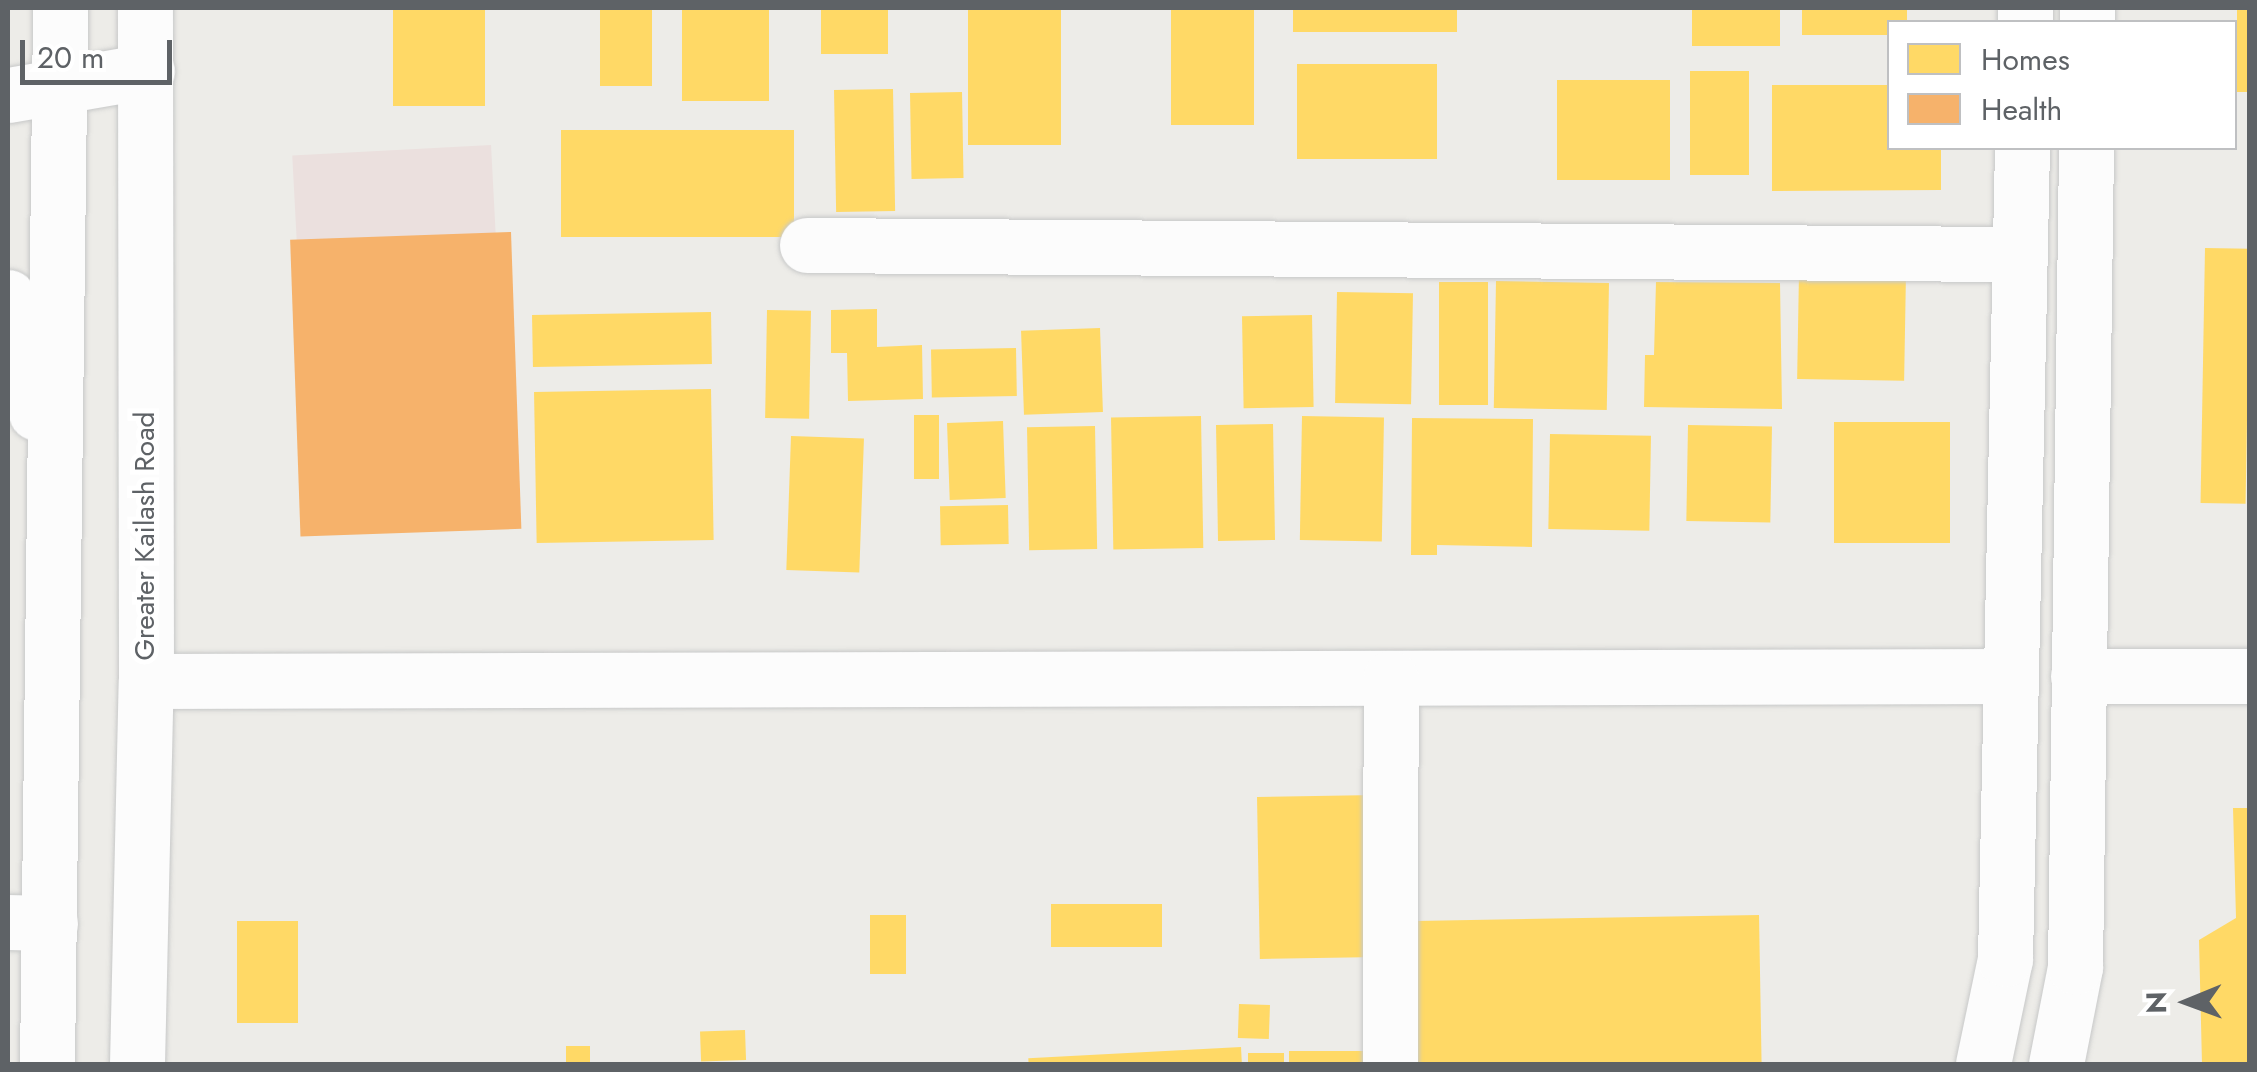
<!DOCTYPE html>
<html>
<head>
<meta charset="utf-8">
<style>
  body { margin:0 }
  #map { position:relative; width:2257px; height:1072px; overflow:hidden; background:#edece8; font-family:Jost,sans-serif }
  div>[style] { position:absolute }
  .medical>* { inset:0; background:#ebe0de; transform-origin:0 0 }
  .homes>* { inset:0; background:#ffd966; transform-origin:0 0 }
  .health>* { inset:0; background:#f6b26b; transform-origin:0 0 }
  .roads { filter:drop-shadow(0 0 2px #c7c8c8) drop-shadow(0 0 2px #c7c8c8) }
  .street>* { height:55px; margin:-27.5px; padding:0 27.5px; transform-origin:27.5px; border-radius:27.5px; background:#fcfcfc }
  .secondary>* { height:55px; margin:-27.5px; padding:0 27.5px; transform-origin:27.5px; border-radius:27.5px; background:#fcfcfc }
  span { translate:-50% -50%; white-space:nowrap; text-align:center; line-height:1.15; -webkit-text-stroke:10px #fff; paint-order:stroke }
  .street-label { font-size:28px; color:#5e6266 }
  .frame { position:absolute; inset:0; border:10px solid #5e6266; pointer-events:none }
  .legend { position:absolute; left:1887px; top:20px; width:350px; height:130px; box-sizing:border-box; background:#fff; border:2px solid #bfc0c2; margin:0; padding:12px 18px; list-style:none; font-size:30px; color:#5e6266 }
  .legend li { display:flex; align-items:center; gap:20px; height:50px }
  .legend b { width:50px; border:2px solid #bfc0c2 }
  .north { position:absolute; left:2137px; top:952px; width:100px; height:100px; -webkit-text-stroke:8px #fff; paint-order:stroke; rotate:269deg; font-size:28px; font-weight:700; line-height:40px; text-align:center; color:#5e6266 }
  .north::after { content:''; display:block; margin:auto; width:35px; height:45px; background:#5e6266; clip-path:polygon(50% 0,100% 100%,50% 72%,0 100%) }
  .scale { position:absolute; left:20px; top:40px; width:152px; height:45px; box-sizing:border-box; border:5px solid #5e6266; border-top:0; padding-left:12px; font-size:30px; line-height:35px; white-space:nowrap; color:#5e6266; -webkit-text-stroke:8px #fff; paint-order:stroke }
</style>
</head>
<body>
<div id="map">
  <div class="medical">
    <i style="left:491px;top:145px;width:88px;height:199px;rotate:87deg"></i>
  </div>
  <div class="homes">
    <i style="left:393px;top:8px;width:92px;height:98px"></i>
    <i style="left:600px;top:8px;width:52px;height:78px"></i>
    <i style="left:682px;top:8px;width:87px;height:93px"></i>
    <i style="left:821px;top:8px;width:67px;height:46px"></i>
    <i style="left:968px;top:8px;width:93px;height:137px"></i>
    <i style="left:1171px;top:8px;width:83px;height:117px"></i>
    <i style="left:1293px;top:8px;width:164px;height:24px"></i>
    <i style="left:1692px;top:8px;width:88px;height:38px"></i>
    <i style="clip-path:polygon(1802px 8px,1907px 8px,1907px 22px,1890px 22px,1890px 35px,1802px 35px)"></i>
    <i style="left:2237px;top:8px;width:13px;height:84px"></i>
    <i style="left:1297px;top:64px;width:140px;height:95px"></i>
    <i style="left:1690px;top:71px;width:59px;height:104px"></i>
    <i style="left:1557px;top:80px;width:113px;height:100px"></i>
    <i style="clip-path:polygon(1772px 85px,1890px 85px,1890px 148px,1941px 148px,1941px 190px,1772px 191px)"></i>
    <i style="left:893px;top:89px;width:122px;height:59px;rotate:89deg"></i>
    <i style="left:962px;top:92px;width:86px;height:52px;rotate:89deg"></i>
    <i style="left:794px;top:130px;width:107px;height:233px;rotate:90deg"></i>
    <i style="left:2205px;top:248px;width:45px;height:255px;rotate:1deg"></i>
    <i style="left:1799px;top:272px;width:107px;height:107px;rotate:1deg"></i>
    <i style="left:1496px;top:281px;width:113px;height:127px;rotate:1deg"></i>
    <i style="left:1439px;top:282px;width:49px;height:123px"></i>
    <i style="clip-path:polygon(1656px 282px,1780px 283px,1782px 409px,1644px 407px,1645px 355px,1654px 355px)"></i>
    <i style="left:1337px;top:292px;width:76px;height:111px;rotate:1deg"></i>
    <i style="clip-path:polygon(877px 309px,877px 347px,922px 345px,923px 399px,848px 401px,847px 353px,831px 353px,831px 310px)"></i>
    <i style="left:767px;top:310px;width:44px;height:108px;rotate:1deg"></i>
    <i style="left:711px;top:312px;width:52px;height:179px;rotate:89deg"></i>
    <i style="left:1312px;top:315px;width:92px;height:70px;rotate:89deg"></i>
    <i style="left:1100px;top:328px;width:84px;height:79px;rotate:88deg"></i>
    <i style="left:1016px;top:348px;width:48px;height:85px;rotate:89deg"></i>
    <i style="left:711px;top:389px;width:151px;height:177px;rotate:89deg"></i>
    <i style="left:914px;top:415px;width:25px;height:64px"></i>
    <i style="left:1201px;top:416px;width:132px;height:90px;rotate:89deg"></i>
    <i style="left:1302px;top:416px;width:82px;height:124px;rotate:1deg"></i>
    <i style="clip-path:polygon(1412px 418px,1533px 419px,1532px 547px,1437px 545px,1437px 555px,1411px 555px)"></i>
    <i style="left:1003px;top:421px;width:77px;height:56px;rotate:88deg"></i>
    <i style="left:1834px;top:422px;width:116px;height:121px"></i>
    <i style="left:1273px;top:424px;width:116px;height:57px;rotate:89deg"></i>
    <i style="left:1688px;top:425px;width:84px;height:96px;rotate:1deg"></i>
    <i style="left:1095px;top:426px;width:123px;height:68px;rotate:89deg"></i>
    <i style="left:1550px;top:434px;width:101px;height:95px;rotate:1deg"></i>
    <i style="left:791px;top:436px;width:73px;height:134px;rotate:2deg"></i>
    <i style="left:1008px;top:505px;width:39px;height:68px;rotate:89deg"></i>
    <i style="left:1376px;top:795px;width:162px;height:119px;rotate:89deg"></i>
    <i style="clip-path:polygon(2233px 808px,2250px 808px,2250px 1064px,2202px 1064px,2199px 940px,2236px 918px)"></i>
    <i style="left:1162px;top:904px;width:43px;height:111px;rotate:90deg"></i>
    <i style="left:870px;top:915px;width:36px;height:59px"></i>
    <i style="left:1759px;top:915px;width:149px;height:357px;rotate:89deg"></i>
    <i style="left:237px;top:921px;width:61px;height:102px"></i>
    <i style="left:1239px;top:1004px;width:31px;height:34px;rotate:2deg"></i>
    <i style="left:745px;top:1030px;width:30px;height:45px;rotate:88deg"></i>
    <i style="left:566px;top:1046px;width:24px;height:18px"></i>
    <i style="left:1241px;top:1047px;width:17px;height:213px;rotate:87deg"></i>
    <i style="left:1379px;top:1051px;width:13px;height:90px;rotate:90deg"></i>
    <i style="left:1284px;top:1053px;width:11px;height:36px;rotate:90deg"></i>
  </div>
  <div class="health">
    <i style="left:511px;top:232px;width:297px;height:221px;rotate:88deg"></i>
  </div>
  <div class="roads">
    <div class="street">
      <i style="left:807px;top:245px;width:1213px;rotate:0.43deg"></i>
      <i style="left:2078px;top:676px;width:172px"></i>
      <i style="left:146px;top:681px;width:1865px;rotate:-0.15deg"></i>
      <i style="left:8px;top:922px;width:42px;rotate:1.4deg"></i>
      <i style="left:1390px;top:1064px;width:386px;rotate:-89.9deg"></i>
    </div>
    <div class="secondary">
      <i style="left:2025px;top:22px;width:14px;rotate:-90deg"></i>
      <i style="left:2087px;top:22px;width:14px;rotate:-90deg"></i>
      <i style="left:8px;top:95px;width:141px;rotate:-9.8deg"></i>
      <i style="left:8px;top:297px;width:119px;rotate:76.4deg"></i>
      <i style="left:47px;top:1064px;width:1056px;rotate:-89.29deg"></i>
      <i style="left:137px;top:1064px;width:383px;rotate:-88.7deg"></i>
      <i style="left:146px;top:681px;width:673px;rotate:-90.09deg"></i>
      <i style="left:1983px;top:1064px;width:107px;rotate:-78.2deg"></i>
      <i style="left:2005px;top:959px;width:811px;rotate:-88.8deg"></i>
      <i style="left:2056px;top:1064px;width:99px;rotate:-78.9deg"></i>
      <i style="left:2075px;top:967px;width:819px;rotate:-89.23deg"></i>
    </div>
  </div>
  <div class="street-label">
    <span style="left:145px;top:536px;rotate:-90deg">Greater Kailash Road</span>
  </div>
  <div class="frame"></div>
  <ul class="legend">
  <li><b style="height:28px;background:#ffd966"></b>Homes</li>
  <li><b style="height:28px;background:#f6b26b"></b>Health</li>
  </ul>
  <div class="north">N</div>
  <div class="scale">20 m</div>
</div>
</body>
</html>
